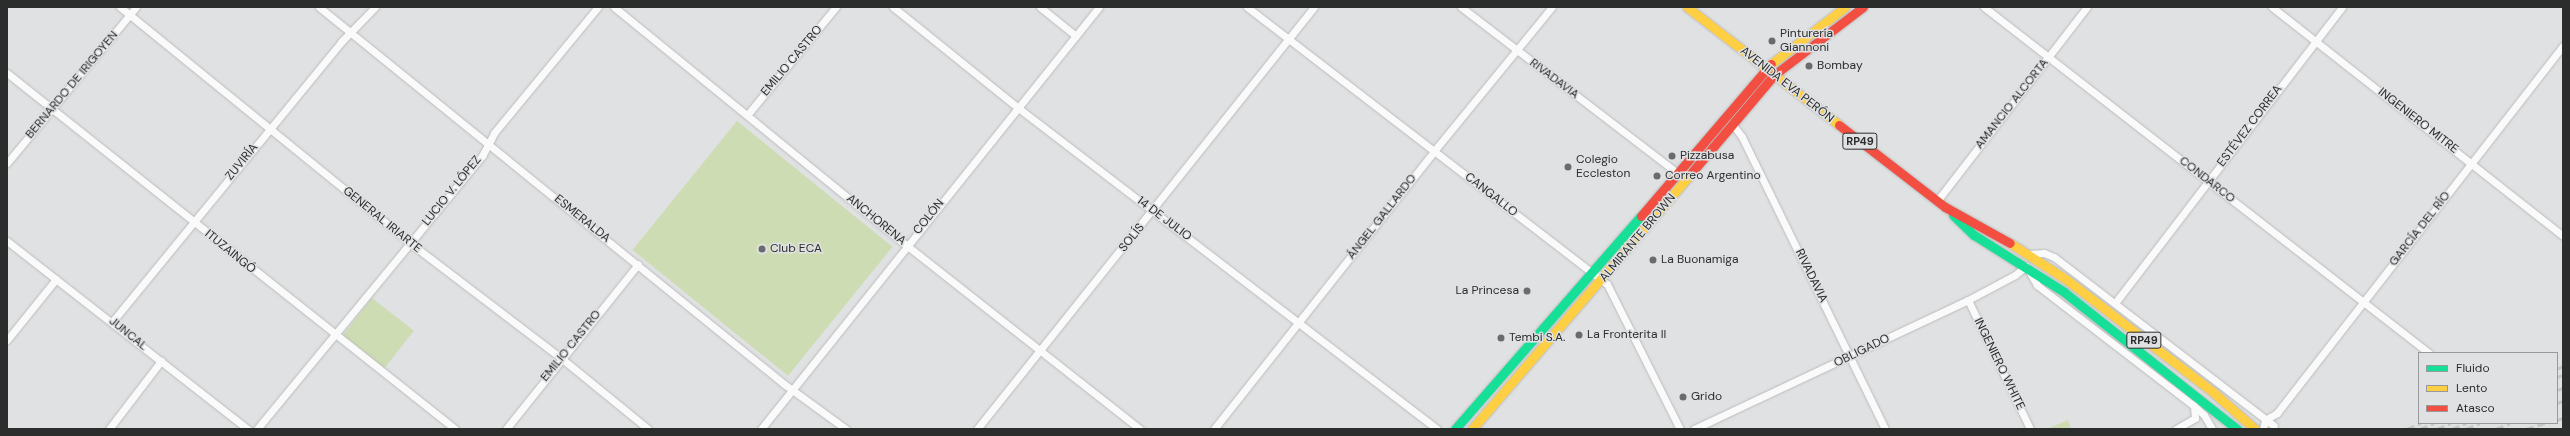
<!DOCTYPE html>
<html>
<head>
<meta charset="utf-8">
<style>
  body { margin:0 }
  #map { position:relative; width:2570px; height:436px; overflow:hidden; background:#e0e1e2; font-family:"DM Sans",sans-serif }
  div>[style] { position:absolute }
  .green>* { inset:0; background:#cddcb2; transform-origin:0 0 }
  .roads { filter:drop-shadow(0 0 1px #bbbcbd) drop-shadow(0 0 1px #bbbcbd) }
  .street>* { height:7px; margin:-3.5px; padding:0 3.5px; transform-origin:3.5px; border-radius:3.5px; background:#fafafb }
  .fast>* { height:9px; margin:-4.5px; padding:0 4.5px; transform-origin:4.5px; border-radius:4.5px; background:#16e098 }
  .slow>* { height:9px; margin:-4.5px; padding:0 4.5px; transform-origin:4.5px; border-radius:4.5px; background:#ffcf43 }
  .jam>* { height:9px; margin:-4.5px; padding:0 4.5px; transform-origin:4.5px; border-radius:4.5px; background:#f24e42 }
  .rail>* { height:3px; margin-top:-1.5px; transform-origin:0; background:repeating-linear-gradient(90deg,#c6c6c7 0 8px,transparent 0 12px) }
  .dots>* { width:11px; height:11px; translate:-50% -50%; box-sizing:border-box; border:2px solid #dfe1e3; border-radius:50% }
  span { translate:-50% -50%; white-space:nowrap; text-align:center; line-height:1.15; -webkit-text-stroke:3px #dfe1e3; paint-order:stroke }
  .shield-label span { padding:1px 3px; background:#dfe1e3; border:1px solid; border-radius:3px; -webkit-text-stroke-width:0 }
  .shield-label { font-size:11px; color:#2b2c2c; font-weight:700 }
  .poi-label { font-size:12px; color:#2b2c2c }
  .left { translate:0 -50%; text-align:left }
  .right { translate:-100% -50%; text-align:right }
  .street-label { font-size:12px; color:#2b2c2c }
  .frame { position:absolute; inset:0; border:8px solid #2b2c2c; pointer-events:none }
  .legend { position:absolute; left:2418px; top:352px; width:140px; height:72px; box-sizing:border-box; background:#dfe1e3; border:1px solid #97999a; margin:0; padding:5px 7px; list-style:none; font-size:12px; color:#2b2c2c }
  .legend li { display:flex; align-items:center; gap:8px; height:20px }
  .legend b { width:20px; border:1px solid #97999a }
</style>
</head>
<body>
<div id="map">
  <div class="green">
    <i style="left:737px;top:121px;width:200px;height:166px;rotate:39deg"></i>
    <i style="left:372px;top:298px;width:53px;height:48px;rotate:38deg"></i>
    <i style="clip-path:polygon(2068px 420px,2071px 429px,2047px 429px)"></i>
  </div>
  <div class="roads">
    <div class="street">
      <i style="left:120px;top:7px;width:374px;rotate:39.1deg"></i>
      <i style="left:410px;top:243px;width:190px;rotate:37.3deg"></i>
      <i style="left:561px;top:358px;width:112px;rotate:39.2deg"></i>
      <i style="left:319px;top:7px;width:599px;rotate:39.03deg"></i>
      <i style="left:784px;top:384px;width:77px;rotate:36deg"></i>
      <i style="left:614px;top:7px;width:377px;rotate:39.2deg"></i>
      <i style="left:906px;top:245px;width:298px;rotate:38.2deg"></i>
      <i style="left:893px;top:7px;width:159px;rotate:38.9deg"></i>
      <i style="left:1017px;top:107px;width:529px;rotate:37.48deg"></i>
      <i style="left:1040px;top:7px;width:46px;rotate:38.9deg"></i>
      <i style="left:1247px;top:7px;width:454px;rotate:37.6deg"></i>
      <i style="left:1607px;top:284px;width:162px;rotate:63.3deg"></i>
      <i style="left:1461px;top:7px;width:276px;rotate:37.5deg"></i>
      <i style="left:1984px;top:7px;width:564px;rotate:37.87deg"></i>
      <i style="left:2272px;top:7px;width:370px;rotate:38.2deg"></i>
      <i style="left:7px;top:73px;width:572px;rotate:38.47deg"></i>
      <i style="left:748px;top:114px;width:139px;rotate:-50.6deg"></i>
      <i style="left:1733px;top:125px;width:15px;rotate:53deg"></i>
      <i style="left:1742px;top:137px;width:325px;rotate:63.9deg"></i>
      <i style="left:7px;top:163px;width:202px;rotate:-50.4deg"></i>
      <i style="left:1937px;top:201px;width:245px;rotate:-52.3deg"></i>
      <i style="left:7px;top:241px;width:306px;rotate:38deg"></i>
      <i style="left:2031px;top:254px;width:13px;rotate:-4deg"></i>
      <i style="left:2044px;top:253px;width:11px;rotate:22deg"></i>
      <i style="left:2054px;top:257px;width:277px;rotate:37.5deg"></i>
      <i style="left:1968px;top:300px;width:143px;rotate:64.3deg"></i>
      <i style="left:2115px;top:303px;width:373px;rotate:-52.5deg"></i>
      <i style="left:112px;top:322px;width:362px;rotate:-50.7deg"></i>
      <i style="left:341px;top:42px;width:49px;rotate:-45.8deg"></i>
      <i style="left:7px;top:340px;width:78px;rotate:-51.2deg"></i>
      <i style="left:109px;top:429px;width:86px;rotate:-52.6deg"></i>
      <i style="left:257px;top:429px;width:354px;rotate:-50.5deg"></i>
      <i style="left:482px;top:156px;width:26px;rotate:-62deg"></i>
      <i style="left:494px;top:133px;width:163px;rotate:-50.5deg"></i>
      <i style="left:506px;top:429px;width:211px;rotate:-51.3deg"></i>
      <i style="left:761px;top:429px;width:541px;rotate:-51.31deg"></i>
      <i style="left:977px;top:429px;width:540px;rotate:-51.39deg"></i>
      <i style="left:1214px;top:429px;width:355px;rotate:-51.6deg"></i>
      <i style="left:1434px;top:151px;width:186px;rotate:-50.7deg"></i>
      <i style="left:1694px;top:429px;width:303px;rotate:-25.2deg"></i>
      <i style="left:1968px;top:300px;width:53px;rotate:-28deg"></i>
      <i style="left:2015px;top:275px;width:14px;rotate:-39deg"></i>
      <i style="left:2026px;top:266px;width:22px;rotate:60deg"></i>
      <i style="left:2037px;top:285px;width:197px;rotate:37.6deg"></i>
      <i style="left:2193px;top:405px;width:15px;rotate:42deg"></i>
      <i style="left:2204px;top:415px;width:16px;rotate:60deg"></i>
      <i style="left:2176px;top:429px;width:22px;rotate:-30deg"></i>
      <i style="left:2195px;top:418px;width:11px;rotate:-95deg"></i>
      <i style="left:2263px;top:429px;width:9px;rotate:-77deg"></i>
      <i style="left:2265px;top:420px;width:14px;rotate:-30deg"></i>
      <i style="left:2277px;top:413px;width:465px;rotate:-52.1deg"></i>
    </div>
    <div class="fast">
      <i style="left:1953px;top:215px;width:29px;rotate:44deg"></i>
      <i style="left:1974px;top:235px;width:107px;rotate:32.3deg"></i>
      <i style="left:2064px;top:292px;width:221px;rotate:38.4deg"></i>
      <i style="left:1455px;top:429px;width:283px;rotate:-48.9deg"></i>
    </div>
    <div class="slow">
      <i style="left:1687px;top:7px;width:192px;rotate:37.8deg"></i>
      <i style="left:1771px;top:64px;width:93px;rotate:-37.6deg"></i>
      <i style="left:2010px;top:243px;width:68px;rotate:33deg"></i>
      <i style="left:2067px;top:280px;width:185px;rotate:37.5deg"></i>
      <i style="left:2214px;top:393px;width:55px;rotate:41.3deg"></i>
      <i style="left:1472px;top:429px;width:338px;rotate:-49.4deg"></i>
    </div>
    <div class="jam">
      <i style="left:1839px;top:125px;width:134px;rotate:37.7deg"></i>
      <i style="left:1945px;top:207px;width:74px;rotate:29deg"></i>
      <i style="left:1692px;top:172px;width:127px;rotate:-49.8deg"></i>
      <i style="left:1774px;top:75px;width:112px;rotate:-37.4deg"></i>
      <i style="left:1641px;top:216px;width:200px;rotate:-49.5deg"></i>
    </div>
  </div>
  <div class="rail">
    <i style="left:2557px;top:369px;width:7px;rotate:-27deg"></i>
    <i style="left:2557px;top:377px;width:6px;rotate:-18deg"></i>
    <i style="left:2557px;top:390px;width:6px;rotate:-18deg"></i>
    <i style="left:2557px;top:403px;width:6px;rotate:-18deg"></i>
    <i style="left:2557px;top:420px;width:6px;rotate:-18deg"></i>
    <i style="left:2407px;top:429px;width:15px;rotate:-23deg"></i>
    <i style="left:2420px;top:429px;width:15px;rotate:-23deg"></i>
    <i style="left:2437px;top:429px;width:15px;rotate:-23deg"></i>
    <i style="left:2452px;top:429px;width:15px;rotate:-23deg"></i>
    <i style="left:2466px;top:429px;width:15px;rotate:-23deg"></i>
    <i style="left:2496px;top:429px;width:15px;rotate:-23deg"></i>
    <i style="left:2526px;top:429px;width:21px;rotate:-17deg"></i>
  </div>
  <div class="dots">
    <i style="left:1772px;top:41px;background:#6a6b6c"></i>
    <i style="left:1809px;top:66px;background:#6a6b6c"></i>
    <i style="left:1672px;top:156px;background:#6a6b6c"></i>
    <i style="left:1568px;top:167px;background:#6a6b6c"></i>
    <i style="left:1657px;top:176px;background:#6a6b6c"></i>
    <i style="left:762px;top:249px;background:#6a6b6c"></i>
    <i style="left:1653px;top:260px;background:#6a6b6c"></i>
    <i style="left:1527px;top:291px;background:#6a6b6c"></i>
    <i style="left:1579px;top:335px;background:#6a6b6c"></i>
    <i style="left:1501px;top:338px;background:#6a6b6c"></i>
    <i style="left:1683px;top:397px;background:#6a6b6c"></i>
  </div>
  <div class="shield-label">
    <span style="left:1860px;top:141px">RP49</span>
    <span style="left:2144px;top:340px">RP49</span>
  </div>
  <div class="poi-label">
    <span class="left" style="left:1780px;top:41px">Pinturería<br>Giannoni</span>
    <span class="left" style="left:1817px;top:66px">Bombay</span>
    <span class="left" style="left:1680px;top:156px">Pizzabusa</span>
    <span class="left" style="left:1576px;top:167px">Colegio<br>Eccleston</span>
    <span class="left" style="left:1665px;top:176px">Correo Argentino</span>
    <span class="left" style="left:770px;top:249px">Club ECA</span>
    <span class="left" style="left:1661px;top:260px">La Buonamiga</span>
    <span class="right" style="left:1519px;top:291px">La Princesa</span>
    <span class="left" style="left:1587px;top:335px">La Fronterita II</span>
    <span class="left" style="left:1509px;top:338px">Tembi S.A.</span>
    <span class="left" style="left:1691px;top:397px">Grido</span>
  </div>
  <div class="street-label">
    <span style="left:792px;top:61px;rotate:-50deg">EMILIO CASTRO</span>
    <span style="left:1554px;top:79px;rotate:37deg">RIVADAVIA</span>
    <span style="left:72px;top:85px;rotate:-50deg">BERNARDO DE IRIGOYEN</span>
    <span style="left:1787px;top:85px;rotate:38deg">AVENIDA EVA PERÓN</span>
    <span style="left:2012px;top:104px;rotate:-52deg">AMANCIO ALCORTA</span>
    <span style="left:2418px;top:121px;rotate:38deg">INGENIERO MITRE</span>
    <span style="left:2250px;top:126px;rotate:-53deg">ESTÉVEZ CORREA</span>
    <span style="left:242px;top:162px;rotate:-51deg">ZUVIRÍA</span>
    <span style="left:2207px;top:180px;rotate:38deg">CONDARCO</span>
    <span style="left:452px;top:191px;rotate:-51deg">LUCIO V. LÓPEZ</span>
    <span style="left:1491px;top:195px;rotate:38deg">CANGALLO</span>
    <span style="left:929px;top:217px;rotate:-51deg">COLÓN</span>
    <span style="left:1382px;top:217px;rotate:-52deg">ÁNGEL GALLARDO</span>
    <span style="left:582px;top:219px;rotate:39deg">ESMERALDA</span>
    <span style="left:1164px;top:219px;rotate:37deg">14 DE JULIO</span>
    <span style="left:382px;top:220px;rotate:39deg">GENERAL IRIARTE</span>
    <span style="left:876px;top:220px;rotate:39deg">ANCHORENA</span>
    <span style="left:2420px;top:229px;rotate:-52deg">GARCÍA DEL RÍO</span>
    <span style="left:1132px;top:238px;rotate:-51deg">SOLÍS</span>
    <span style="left:1638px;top:238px;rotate:-50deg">ALMIRANTE BROWN</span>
    <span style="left:230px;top:252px;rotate:39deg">ITUZAINGÓ</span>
    <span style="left:1811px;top:276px;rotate:64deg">RIVADAVIA</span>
    <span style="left:128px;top:334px;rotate:39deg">JUNCAL</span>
    <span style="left:571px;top:346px;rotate:-51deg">EMILIO CASTRO</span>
    <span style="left:1862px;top:351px;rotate:-26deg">OBLIGADO</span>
    <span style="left:1999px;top:364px;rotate:64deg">INGENIERO WHITE</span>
  </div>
  <div class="frame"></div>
  <ul class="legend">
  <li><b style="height:5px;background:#16e098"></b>Fluido</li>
  <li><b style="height:5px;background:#ffcf43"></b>Lento</li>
  <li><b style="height:5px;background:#f24e42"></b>Atasco</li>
  </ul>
</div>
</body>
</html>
